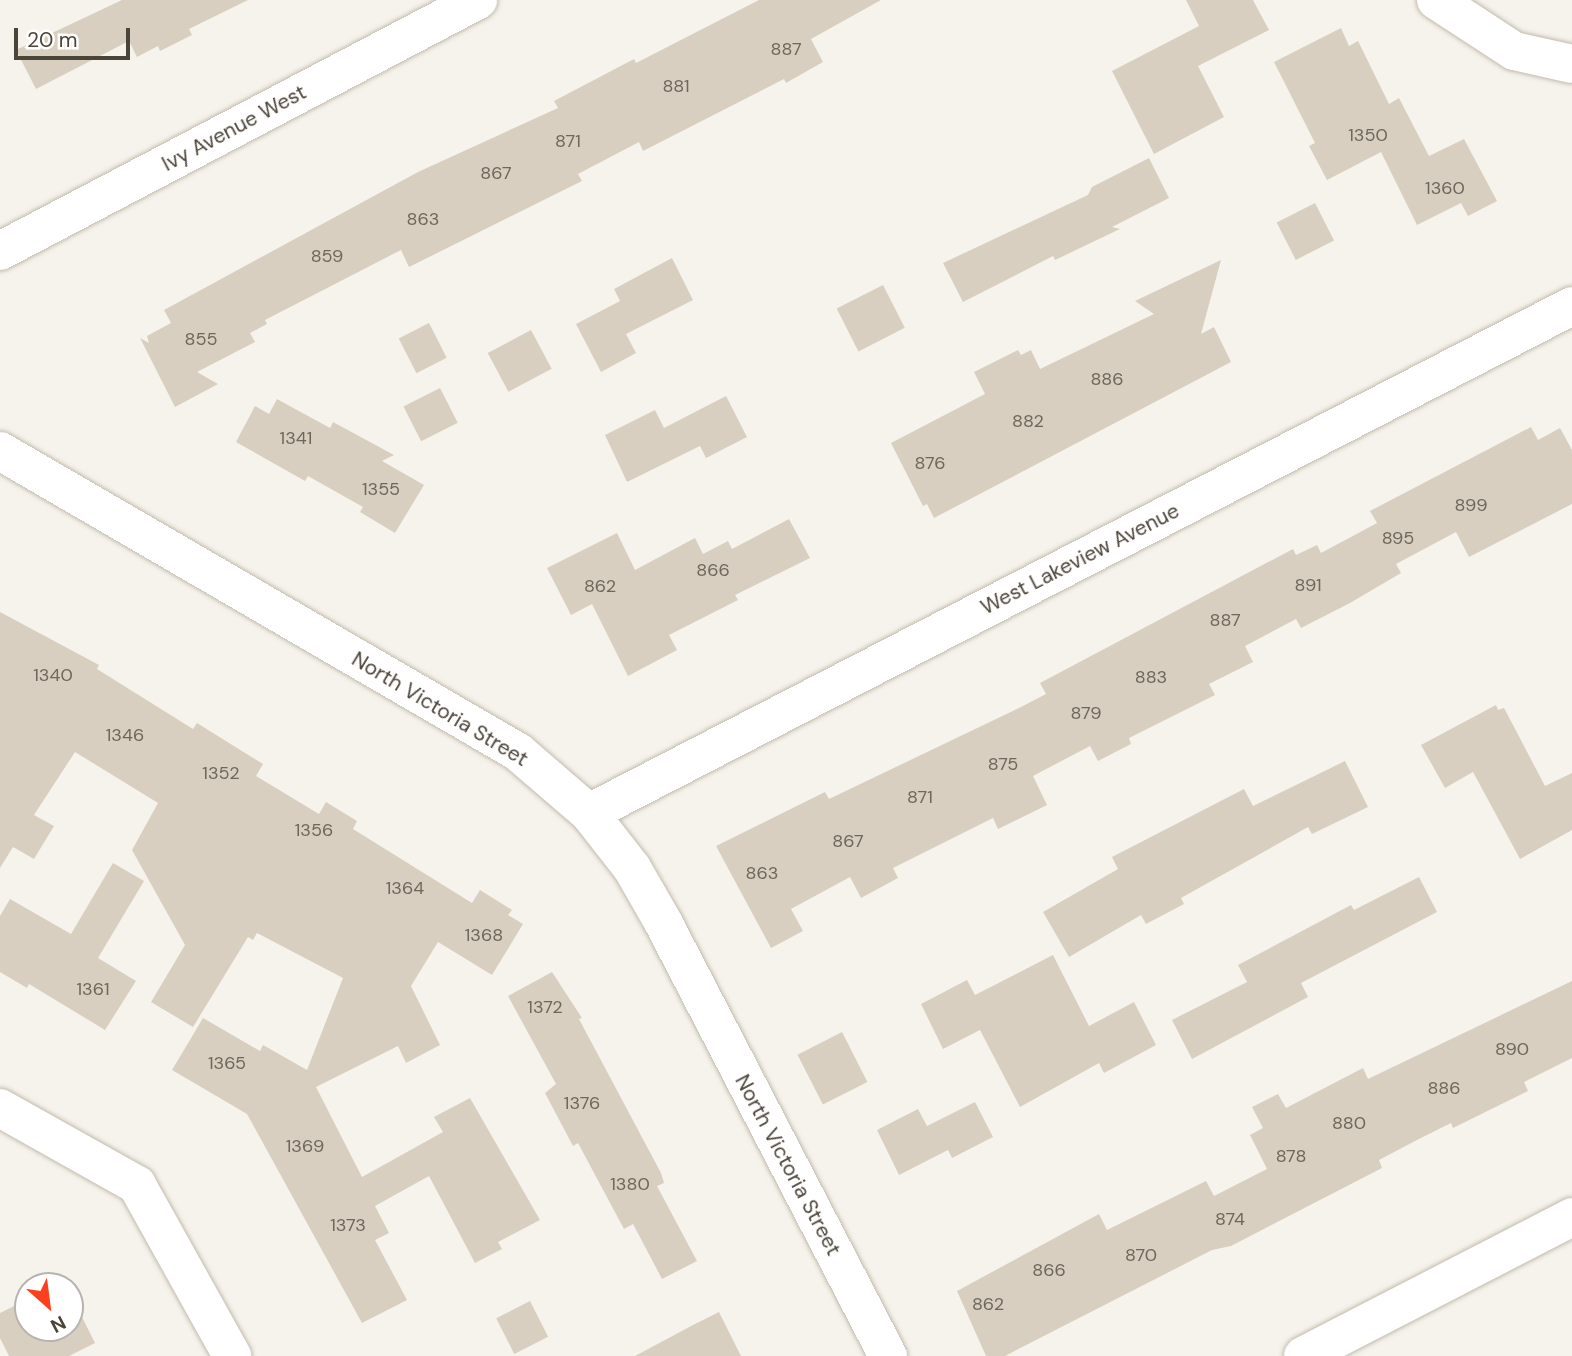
<!DOCTYPE html>
<html>
<head>
<meta charset="utf-8">
<style>
  body { margin:0 }
  #map { position:relative; width:1572px; height:1356px; overflow:hidden; background:#f6f3ec; font-family:"DM Sans",sans-serif }
  div>[style] { position:absolute }
  .building>* { inset:0; background:#d8cfc1; transform-origin:0 0 }
  .roads { filter:drop-shadow(0 0 2px #c2bbae) drop-shadow(0 0 2px #c2bbae) }
  .minor>* { height:38px; margin:-19px; padding:0 19px; transform-origin:19px; border-radius:19px; background:#fff }
  span { translate:-50% -50%; white-space:nowrap; text-align:center; line-height:1.15; -webkit-text-stroke:6px #fff; paint-order:stroke }
  .number-label { font-size:18px; color:#6e675b }
  .number-label span { -webkit-text-stroke-width:0 }
  .street-label { font-size:21px; color:#4b4439 }
  .north { position:absolute; left:14px; top:1272px; width:70px; height:70px; box-sizing:border-box; background:#fff; border:2px solid #b7b4b0; border-radius:50%; rotate:152deg; font-size:19px; font-weight:700; line-height:28px; text-align:center; color:#4b4439 }
  .north::after { content:''; display:block; margin:auto; width:24px; height:32px; background:#fc3f1d; clip-path:polygon(50% 0,100% 100%,50% 72%,0 100%) }
  .scale { position:absolute; left:14px; top:28px; width:116px; height:32px; box-sizing:border-box; border:4px solid #4b4439; border-top:0; padding-left:9px; font-size:21px; line-height:24px; white-space:nowrap; color:#4b4439; -webkit-text-stroke:5px #fff; paint-order:stroke }
</style>
</head>
<body>
<div id="map">
  <div class="building">
    <i style="clip-path:polygon(122px 0,248px 0,189px 29px,192px 35px,160px 51px,158px 46px,137px 57px,129px 41px,36px 89px,16px 50px)"></i>
    <i style="clip-path:polygon(759px 0,881px 0,811px 39px,823px 62px,786px 83px,784px 79px,643px 151px,639px 142px,578px 174px,582px 181px,409px 267px,401px 250px,265px 320px,267px 324px,250px 333px,255px 342px,197px 372px,218px 384px,175px 407px,140px 338px,149px 343px,147px 336px,171px 323px,164px 310px,418px 172px,558px 108px,554px 101px,634px 59px,636px 63px)"></i>
    <i style="clip-path:polygon(1186px 0,1253px 0,1269px 30px,1198px 66px,1224px 117px,1154px 154px,1112px 71px,1199px 26px)"></i>
    <i style="clip-path:polygon(1341px 28px,1349px 46px,1358px 41px,1389px 104px,1399px 98px,1429px 156px,1464px 139px,1497px 201px,1468px 216px,1461px 203px,1417px 225px,1381px 152px,1327px 180px,1309px 146px,1315px 143px,1274px 62px)"></i>
    <i style="clip-path:polygon(1149px 158px,1169px 198px,1112px 227px,1120px 229px,1055px 260px,1053px 256px,963px 302px,943px 263px,1088px 195px,1092px 187px)"></i>
    <i style="left:1315px;top:203px;width:42px;height:43px;rotate:63deg"></i>
    <i style="clip-path:polygon(672px 258px,693px 300px,626px 334px,636px 353px,601px 372px,576px 324px,620px 301px,614px 289px)"></i>
    <i style="clip-path:polygon(1221px 260px,1201px 334px,1214px 327px,1231px 362px,934px 518px,927px 504px,923px 506px,891px 443px,985px 394px,974px 372px,1018px 350px,1021px 355px,1031px 350px,1040px 369px,1154px 314px,1135px 301px)"></i>
    <i style="left:883px;top:285px;width:48px;height:52px;rotate:63deg"></i>
    <i style="left:429px;top:323px;width:39px;height:34px;rotate:63deg"></i>
    <i style="left:531px;top:330px;width:44px;height:49px;rotate:62deg"></i>
    <i style="left:440px;top:388px;width:39px;height:41px;rotate:63deg"></i>
    <i style="clip-path:polygon(726px 396px,747px 437px,706px 458px,700px 446px,627px 482px,605px 435px,655px 410px,664px 428px)"></i>
    <i style="clip-path:polygon(277px 399px,330px 428px,333px 422px,394px 455px,382px 461px,424px 485px,395px 533px,360px 512px,363px 507px,308px 476px,305px 481px,236px 442px,255px 406px,269px 414px)"></i>
    <i style="clip-path:polygon(1531px 427px,1538px 440px,1560px 428px,1572px 450px,1572px 504px,1469px 557px,1456px 532px,1396px 564px,1401px 573px,1350px 603px,1301px 628px,1296px 619px,1245px 646px,1253px 662px,1209px 684px,1215px 695px,1129px 738px,1131px 744px,1098px 761px,1090px 746px,1033px 776px,1047px 805px,998px 829px,993px 818px,893px 868px,898px 878px,861px 898px,850px 877px,791px 909px,803px 931px,771px 948px,716px 846px,825px 792px,829px 799px,1019px 708px,1046px 694px,1040px 683px,1293px 549px,1296px 555px,1317px 545px,1321px 553px,1377px 523px,1370px 511px)"></i>
    <i style="clip-path:polygon(789px 519px,810px 558px,735px 595px,738px 600px,669px 635px,677px 650px,628px 676px,592px 604px,571px 615px,547px 568px,617px 533px,635px 570px,695px 538px,703px 554px,728px 541px,732px 549px)"></i>
    <i style="clip-path:polygon(0 612px,99px 665px,97px 669px,193px 729px,197px 723px,263px 764px,256px 776px,319px 814px,326px 802px,357px 821px,353px 829px,472px 903px,480px 890px,512px 910px,508px 915px,523px 924px,492px 975px,438px 942px,411px 986px,440px 1045px,406px 1063px,398px 1046px,316px 1087px,362px 1177px,443px 1132px,434px 1117px,470px 1098px,540px 1220px,498px 1242px,502px 1249px,475px 1263px,429px 1176px,375px 1206px,389px 1233px,375px 1240px,407px 1300px,362px 1323px,247px 1114px,172px 1070px,203px 1018px,260px 1051px,263px 1045px,307px 1070px,343px 978px,257px 933px,253px 940px,248px 937px,193px 1027px,151px 1002px,185px 945px,132px 850px,158px 803px,75px 752px,34px 815px,54px 826px,34px 859px,13px 847px,0 868px)"></i>
    <i style="clip-path:polygon(1496px 705px,1498px 710px,1504px 708px,1545px 786px,1572px 773px,1572px 830px,1520px 859px,1473px 772px,1445px 788px,1421px 745px)"></i>
    <i style="clip-path:polygon(1345px 761px,1368px 807px,1312px 834px,1308px 827px,1181px 898px,1184px 904px,1146px 924px,1141px 915px,1069px 957px,1043px 912px,1118px 869px,1112px 857px,1244px 789px,1253px 806px)"></i>
    <i style="clip-path:polygon(113px 863px,144px 881px,98px 958px,136px 981px,105px 1030px,29px 984px,27px 988px,0 972px,0 916px,10px 899px,71px 934px)"></i>
    <i style="clip-path:polygon(1419px 877px,1437px 912px,1301px 983px,1308px 997px,1192px 1059px,1172px 1020px,1247px 982px,1238px 965px,1351px 905px,1354px 910px)"></i>
    <i style="clip-path:polygon(1053px 955px,1089px 1026px,1134px 1002px,1156px 1045px,1104px 1073px,1099px 1063px,1020px 1107px,980px 1030px,943px 1049px,921px 1004px,967px 980px,975px 995px)"></i>
    <i style="clip-path:polygon(552px 972px,582px 1018px,579px 1019px,661px 1173px,664px 1183px,657px 1186px,697px 1261px,662px 1279px,633px 1224px,624px 1229px,578px 1143px,573px 1146px,545px 1093px,556px 1084px,508px 996px)"></i>
    <i style="clip-path:polygon(1572px 981px,1572px 1058px,1524px 1082px,1528px 1091px,1453px 1128px,1451px 1123px,1417px 1140px,1379px 1160px,1382px 1168px,1231px 1246px,1212px 1250px,1005px 1356px,986px 1356px,957px 1291px,1099px 1214px,1107px 1230px,1206px 1181px,1214px 1196px,1267px 1169px,1250px 1135px,1263px 1128px,1252px 1107px,1278px 1094px,1286px 1108px,1363px 1068px,1368px 1079px)"></i>
    <i style="left:842px;top:1032px;width:56px;height:50px;rotate:63deg"></i>
    <i style="clip-path:polygon(975px 1102px,993px 1137px,952px 1158px,948px 1150px,899px 1175px,877px 1130px,918px 1109px,927px 1126px)"></i>
    <i style="clip-path:polygon(70px 1293px,95px 1343px,69px 1356px,9px 1356px,0 1338px,0 1313px,28px 1299px,28px 1328px,70px 1328px)"></i>
    <i style="left:530px;top:1301px;width:40px;height:38px;rotate:63deg"></i>
    <i style="clip-path:polygon(719px 1312px,741px 1356px,635px 1356px,693px 1325px)"></i>
  </div>
  <div class="roads">
    <div class="minor">
      <i style="left:1436px;top:0;width:93px;rotate:33.2deg"></i>
      <i style="left:1514px;top:51px;width:59px;rotate:12.6deg"></i>
      <i style="left:0;top:251px;width:540px;rotate:-27.7deg"></i>
      <i style="left:0;top:451px;width:599px;rotate:30.16deg"></i>
      <i style="left:518px;top:752px;width:94px;rotate:40.7deg"></i>
      <i style="left:589px;top:813px;width:70px;rotate:52deg"></i>
      <i style="left:632px;top:868px;width:62px;rotate:60.1deg"></i>
      <i style="left:663px;top:922px;width:489px;rotate:62.6deg"></i>
      <i style="left:589px;top:813px;width:1106px;rotate:-27.28deg"></i>
      <i style="left:0;top:1108px;width:157px;rotate:29.3deg"></i>
      <i style="left:137px;top:1185px;width:196px;rotate:60.9deg"></i>
      <i style="left:1303px;top:1356px;width:303px;rotate:-27.3deg"></i>
    </div>
  </div>
  <div class="number-label">
    <span style="left:786px;top:49px">887</span>
    <span style="left:676px;top:86px">881</span>
    <span style="left:1368px;top:135px">1350</span>
    <span style="left:568px;top:141px">871</span>
    <span style="left:496px;top:173px">867</span>
    <span style="left:1445px;top:188px">1360</span>
    <span style="left:423px;top:219px">863</span>
    <span style="left:327px;top:256px">859</span>
    <span style="left:201px;top:339px">855</span>
    <span style="left:1107px;top:379px">886</span>
    <span style="left:1028px;top:421px">882</span>
    <span style="left:296px;top:438px">1341</span>
    <span style="left:930px;top:463px">876</span>
    <span style="left:381px;top:489px">1355</span>
    <span style="left:1471px;top:505px">899</span>
    <span style="left:1398px;top:538px">895</span>
    <span style="left:713px;top:570px">866</span>
    <span style="left:1308px;top:585px">891</span>
    <span style="left:600px;top:586px">862</span>
    <span style="left:1225px;top:620px">887</span>
    <span style="left:53px;top:675px">1340</span>
    <span style="left:1151px;top:677px">883</span>
    <span style="left:1086px;top:713px">879</span>
    <span style="left:125px;top:735px">1346</span>
    <span style="left:1003px;top:764px">875</span>
    <span style="left:221px;top:773px">1352</span>
    <span style="left:920px;top:797px">871</span>
    <span style="left:314px;top:830px">1356</span>
    <span style="left:848px;top:841px">867</span>
    <span style="left:762px;top:873px">863</span>
    <span style="left:405px;top:888px">1364</span>
    <span style="left:484px;top:935px">1368</span>
    <span style="left:93px;top:989px">1361</span>
    <span style="left:545px;top:1007px">1372</span>
    <span style="left:1512px;top:1049px">890</span>
    <span style="left:227px;top:1063px">1365</span>
    <span style="left:1444px;top:1088px">886</span>
    <span style="left:582px;top:1103px">1376</span>
    <span style="left:1349px;top:1123px">880</span>
    <span style="left:305px;top:1146px">1369</span>
    <span style="left:1291px;top:1156px">878</span>
    <span style="left:630px;top:1184px">1380</span>
    <span style="left:1230px;top:1219px">874</span>
    <span style="left:348px;top:1225px">1373</span>
    <span style="left:1141px;top:1255px">870</span>
    <span style="left:1049px;top:1270px">866</span>
    <span style="left:988px;top:1304px">862</span>
  </div>
  <div class="street-label">
    <span style="left:234px;top:128px;rotate:-28deg">Ivy Avenue West</span>
    <span style="left:1080px;top:559px;rotate:-27deg">West Lakeview Avenue</span>
    <span style="left:440px;top:709px;rotate:31deg">North Victoria Street</span>
    <span style="left:788px;top:1165px;rotate:62deg">North Victoria Street</span>
  </div>
  <div class="north">N</div>
  <div class="scale">20 m</div>
</div>
</body>
</html>
